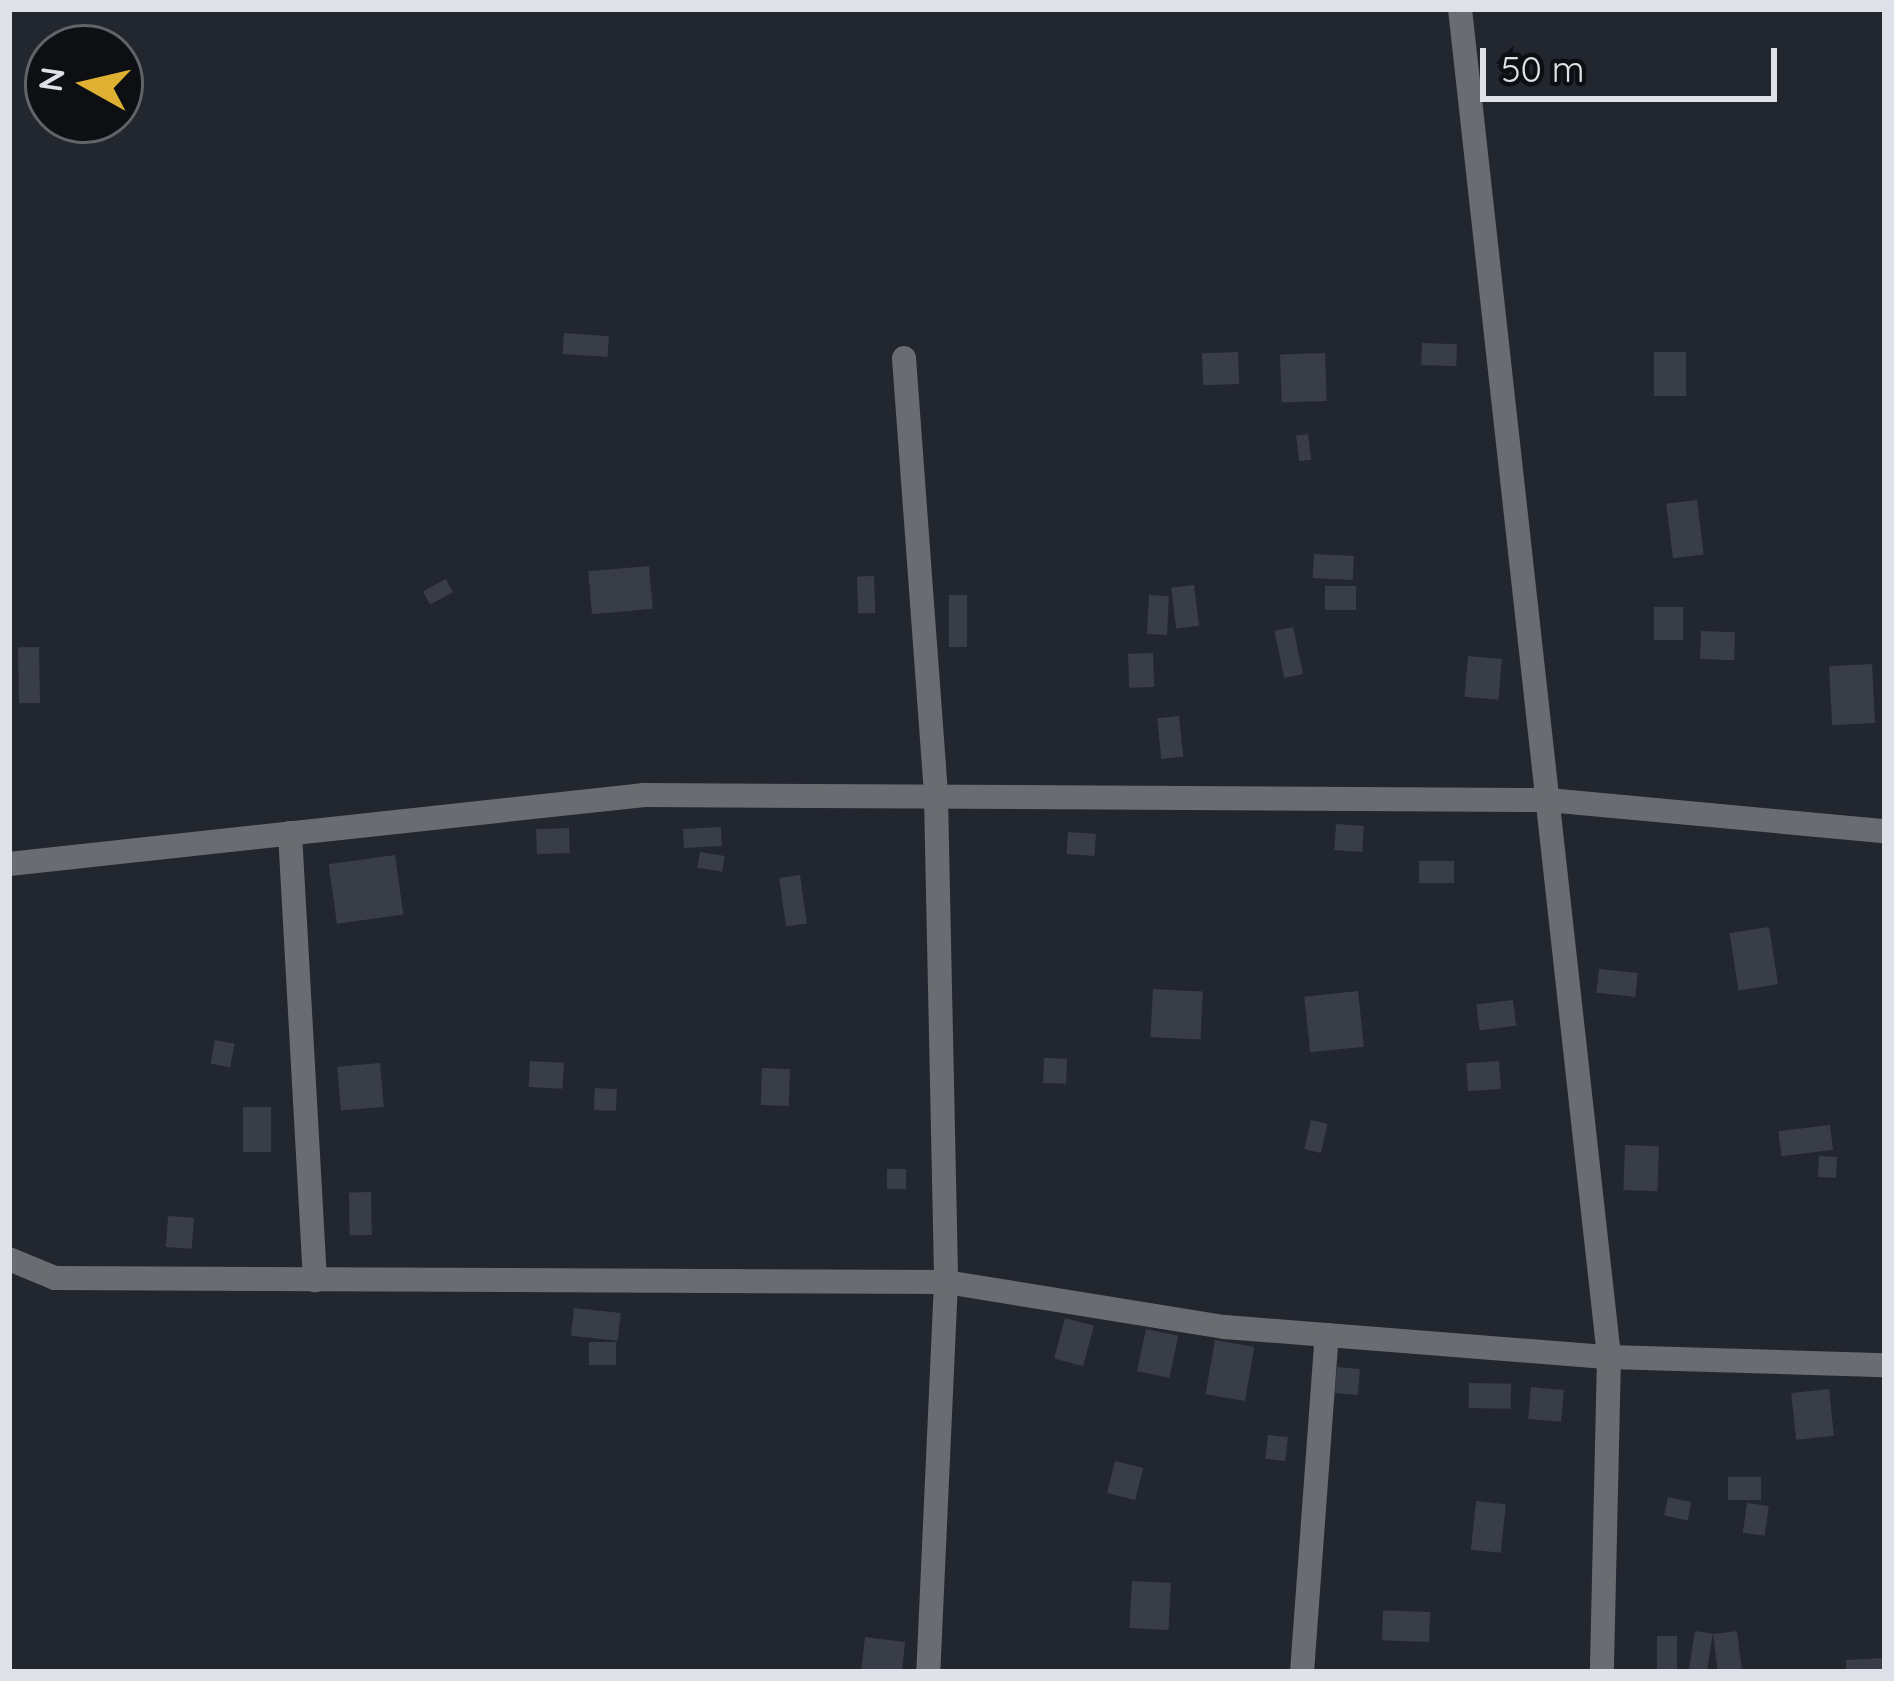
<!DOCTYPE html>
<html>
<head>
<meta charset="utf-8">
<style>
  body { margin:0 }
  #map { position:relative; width:1894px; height:1681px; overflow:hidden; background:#22262f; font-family:Quicksand,sans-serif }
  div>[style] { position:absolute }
  .building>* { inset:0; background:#393d47; transform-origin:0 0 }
  .minor>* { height:24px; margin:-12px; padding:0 12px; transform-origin:12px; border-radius:12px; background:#6a6c71 }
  span { translate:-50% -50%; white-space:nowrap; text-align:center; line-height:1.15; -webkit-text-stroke:9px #0d0f13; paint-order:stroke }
  .frame { position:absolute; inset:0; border:12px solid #dee1e7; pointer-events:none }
  .north { position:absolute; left:24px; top:24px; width:120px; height:120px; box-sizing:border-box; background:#0d0f13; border:3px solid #616368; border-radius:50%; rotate:278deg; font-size:33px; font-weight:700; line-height:48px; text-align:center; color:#dee1e7 }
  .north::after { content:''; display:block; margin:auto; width:42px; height:54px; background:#deb133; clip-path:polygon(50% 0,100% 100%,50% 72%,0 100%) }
  .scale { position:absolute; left:1480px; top:48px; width:297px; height:54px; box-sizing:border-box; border:6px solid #dee1e7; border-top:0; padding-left:15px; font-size:36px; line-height:42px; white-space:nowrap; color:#dee1e7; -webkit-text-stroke:9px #0d0f13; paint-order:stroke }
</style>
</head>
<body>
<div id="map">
  <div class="building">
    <i style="left:564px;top:333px;width:45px;height:21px;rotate:4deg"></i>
    <i style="left:1422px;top:343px;width:35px;height:22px;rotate:2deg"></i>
    <i style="left:1238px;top:352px;width:32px;height:36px;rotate:88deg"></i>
    <i style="left:1654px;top:352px;width:32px;height:44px"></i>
    <i style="left:1325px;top:353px;width:48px;height:45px;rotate:88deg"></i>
    <i style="left:1308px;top:434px;width:26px;height:12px;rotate:83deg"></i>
    <i style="left:1697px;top:500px;width:55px;height:31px;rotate:83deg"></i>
    <i style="left:1314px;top:554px;width:40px;height:24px;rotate:3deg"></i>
    <i style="left:649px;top:566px;width:43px;height:61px;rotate:85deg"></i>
    <i style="left:874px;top:576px;width:37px;height:17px;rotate:88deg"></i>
    <i style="left:446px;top:579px;width:15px;height:26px;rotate:62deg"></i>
    <i style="left:1194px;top:585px;width:41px;height:23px;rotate:83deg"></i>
    <i style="left:1325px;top:586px;width:31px;height:24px"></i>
    <i style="left:949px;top:595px;width:18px;height:52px"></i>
    <i style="left:1149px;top:595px;width:20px;height:39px;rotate:3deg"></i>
    <i style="left:1654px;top:607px;width:29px;height:33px"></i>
    <i style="left:1293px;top:627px;width:48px;height:19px;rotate:78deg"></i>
    <i style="left:1701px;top:631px;width:34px;height:28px;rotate:2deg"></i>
    <i style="left:39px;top:647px;width:56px;height:21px;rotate:89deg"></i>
    <i style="left:1153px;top:653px;width:34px;height:25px;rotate:88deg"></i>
    <i style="left:1468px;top:656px;width:34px;height:41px;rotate:5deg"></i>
    <i style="left:1872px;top:664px;width:59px;height:43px;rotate:87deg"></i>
    <i style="left:1179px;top:716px;width:41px;height:22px;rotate:84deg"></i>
    <i style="left:1336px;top:824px;width:28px;height:26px;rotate:4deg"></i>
    <i style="left:721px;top:827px;width:19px;height:38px;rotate:87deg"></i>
    <i style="left:569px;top:828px;width:25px;height:33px;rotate:88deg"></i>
    <i style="left:1068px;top:832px;width:28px;height:22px;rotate:4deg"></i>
    <i style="left:700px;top:852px;width:25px;height:16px;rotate:9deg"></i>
    <i style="left:395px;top:855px;width:60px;height:67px;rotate:82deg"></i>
    <i style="left:1419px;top:861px;width:35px;height:22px"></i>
    <i style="left:800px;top:875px;width:49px;height:21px;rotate:82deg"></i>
    <i style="left:1769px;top:927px;width:58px;height:40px;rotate:81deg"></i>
    <i style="left:1599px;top:969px;width:39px;height:24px;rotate:6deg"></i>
    <i style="left:1153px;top:989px;width:50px;height:48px;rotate:3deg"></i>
    <i style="left:1358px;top:991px;width:56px;height:54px;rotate:84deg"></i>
    <i style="left:1513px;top:1000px;width:26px;height:37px;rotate:83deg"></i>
    <i style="left:215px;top:1040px;width:20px;height:24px;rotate:11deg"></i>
    <i style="left:1044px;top:1058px;width:23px;height:25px;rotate:2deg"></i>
    <i style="left:530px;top:1061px;width:34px;height:26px;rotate:3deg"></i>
    <i style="left:1499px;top:1061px;width:28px;height:33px;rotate:86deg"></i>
    <i style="left:380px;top:1063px;width:44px;height:43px;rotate:85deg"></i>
    <i style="left:762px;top:1068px;width:28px;height:37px;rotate:2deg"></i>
    <i style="left:595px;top:1088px;width:22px;height:22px;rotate:3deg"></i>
    <i style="left:243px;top:1107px;width:28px;height:45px"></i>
    <i style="left:1311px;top:1120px;width:17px;height:30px;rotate:13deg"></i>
    <i style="left:1830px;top:1125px;width:25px;height:52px;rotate:83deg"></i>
    <i style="left:1625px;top:1145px;width:34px;height:45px;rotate:2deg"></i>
    <i style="left:1819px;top:1156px;width:18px;height:21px;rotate:3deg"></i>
    <i style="left:887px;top:1169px;width:19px;height:20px"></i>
    <i style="left:371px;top:1192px;width:43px;height:22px;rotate:89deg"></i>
    <i style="left:168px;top:1216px;width:26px;height:31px;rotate:4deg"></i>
    <i style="left:574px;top:1308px;width:47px;height:28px;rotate:6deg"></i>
    <i style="left:1065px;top:1318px;width:30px;height:42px;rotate:15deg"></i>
    <i style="left:1146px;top:1329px;width:33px;height:43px;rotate:12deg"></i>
    <i style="left:1215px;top:1340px;width:40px;height:55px;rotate:10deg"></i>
    <i style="left:589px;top:1342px;width:27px;height:23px"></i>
    <i style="left:1337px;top:1367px;width:23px;height:26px;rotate:5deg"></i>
    <i style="left:1469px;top:1383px;width:42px;height:25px;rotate:1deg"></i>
    <i style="left:1531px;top:1387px;width:33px;height:32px;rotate:5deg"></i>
    <i style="left:1829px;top:1389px;width:47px;height:38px;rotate:84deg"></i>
    <i style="left:1268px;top:1435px;width:20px;height:24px;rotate:6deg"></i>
    <i style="left:1115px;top:1461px;width:29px;height:33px;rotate:14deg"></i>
    <i style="left:1728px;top:1477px;width:33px;height:23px"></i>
    <i style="left:1668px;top:1497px;width:24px;height:19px;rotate:12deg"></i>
    <i style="left:1476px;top:1501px;width:30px;height:49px;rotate:6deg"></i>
    <i style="left:1747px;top:1503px;width:22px;height:30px;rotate:8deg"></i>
    <i style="left:1132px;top:1581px;width:39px;height:47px;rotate:3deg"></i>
    <i style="left:1430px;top:1612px;width:30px;height:47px;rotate:92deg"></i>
    <i style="left:1695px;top:1631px;width:18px;height:41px;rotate:9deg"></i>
    <i style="left:1737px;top:1631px;width:39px;height:24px;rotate:83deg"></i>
    <i style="left:1657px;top:1636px;width:20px;height:36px"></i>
    <i style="clip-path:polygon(865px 1637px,905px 1642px,902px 1672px,861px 1672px)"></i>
    <i style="clip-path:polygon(1883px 1658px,1884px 1672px,1846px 1672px,1846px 1660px)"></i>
  </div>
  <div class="minor">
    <i style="left:1460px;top:9px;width:1356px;rotate:83.69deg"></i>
    <i style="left:1609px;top:1357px;width:315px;rotate:91.3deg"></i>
    <i style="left:904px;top:358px;width:440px;rotate:85.8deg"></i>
    <i style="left:936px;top:797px;width:485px;rotate:88.8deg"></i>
    <i style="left:946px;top:1282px;width:390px;rotate:92.6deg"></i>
    <i style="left:290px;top:833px;width:448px;rotate:86.8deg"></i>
    <i style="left:9px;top:864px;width:639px;rotate:-6.2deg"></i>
    <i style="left:644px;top:795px;width:904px;rotate:0.32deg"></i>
    <i style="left:1548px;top:800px;width:338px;rotate:5.3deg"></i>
    <i style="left:9px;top:1259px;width:50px;rotate:22.4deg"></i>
    <i style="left:55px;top:1278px;width:891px;rotate:0.26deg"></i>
    <i style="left:946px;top:1282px;width:283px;rotate:9.2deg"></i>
    <i style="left:1225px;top:1327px;width:385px;rotate:4.5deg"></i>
    <i style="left:1609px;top:1357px;width:276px;rotate:1.7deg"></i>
    <i style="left:1302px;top:1672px;width:338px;rotate:-85.8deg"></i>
  </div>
  <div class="frame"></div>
  <div class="north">N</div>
  <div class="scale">50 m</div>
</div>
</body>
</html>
